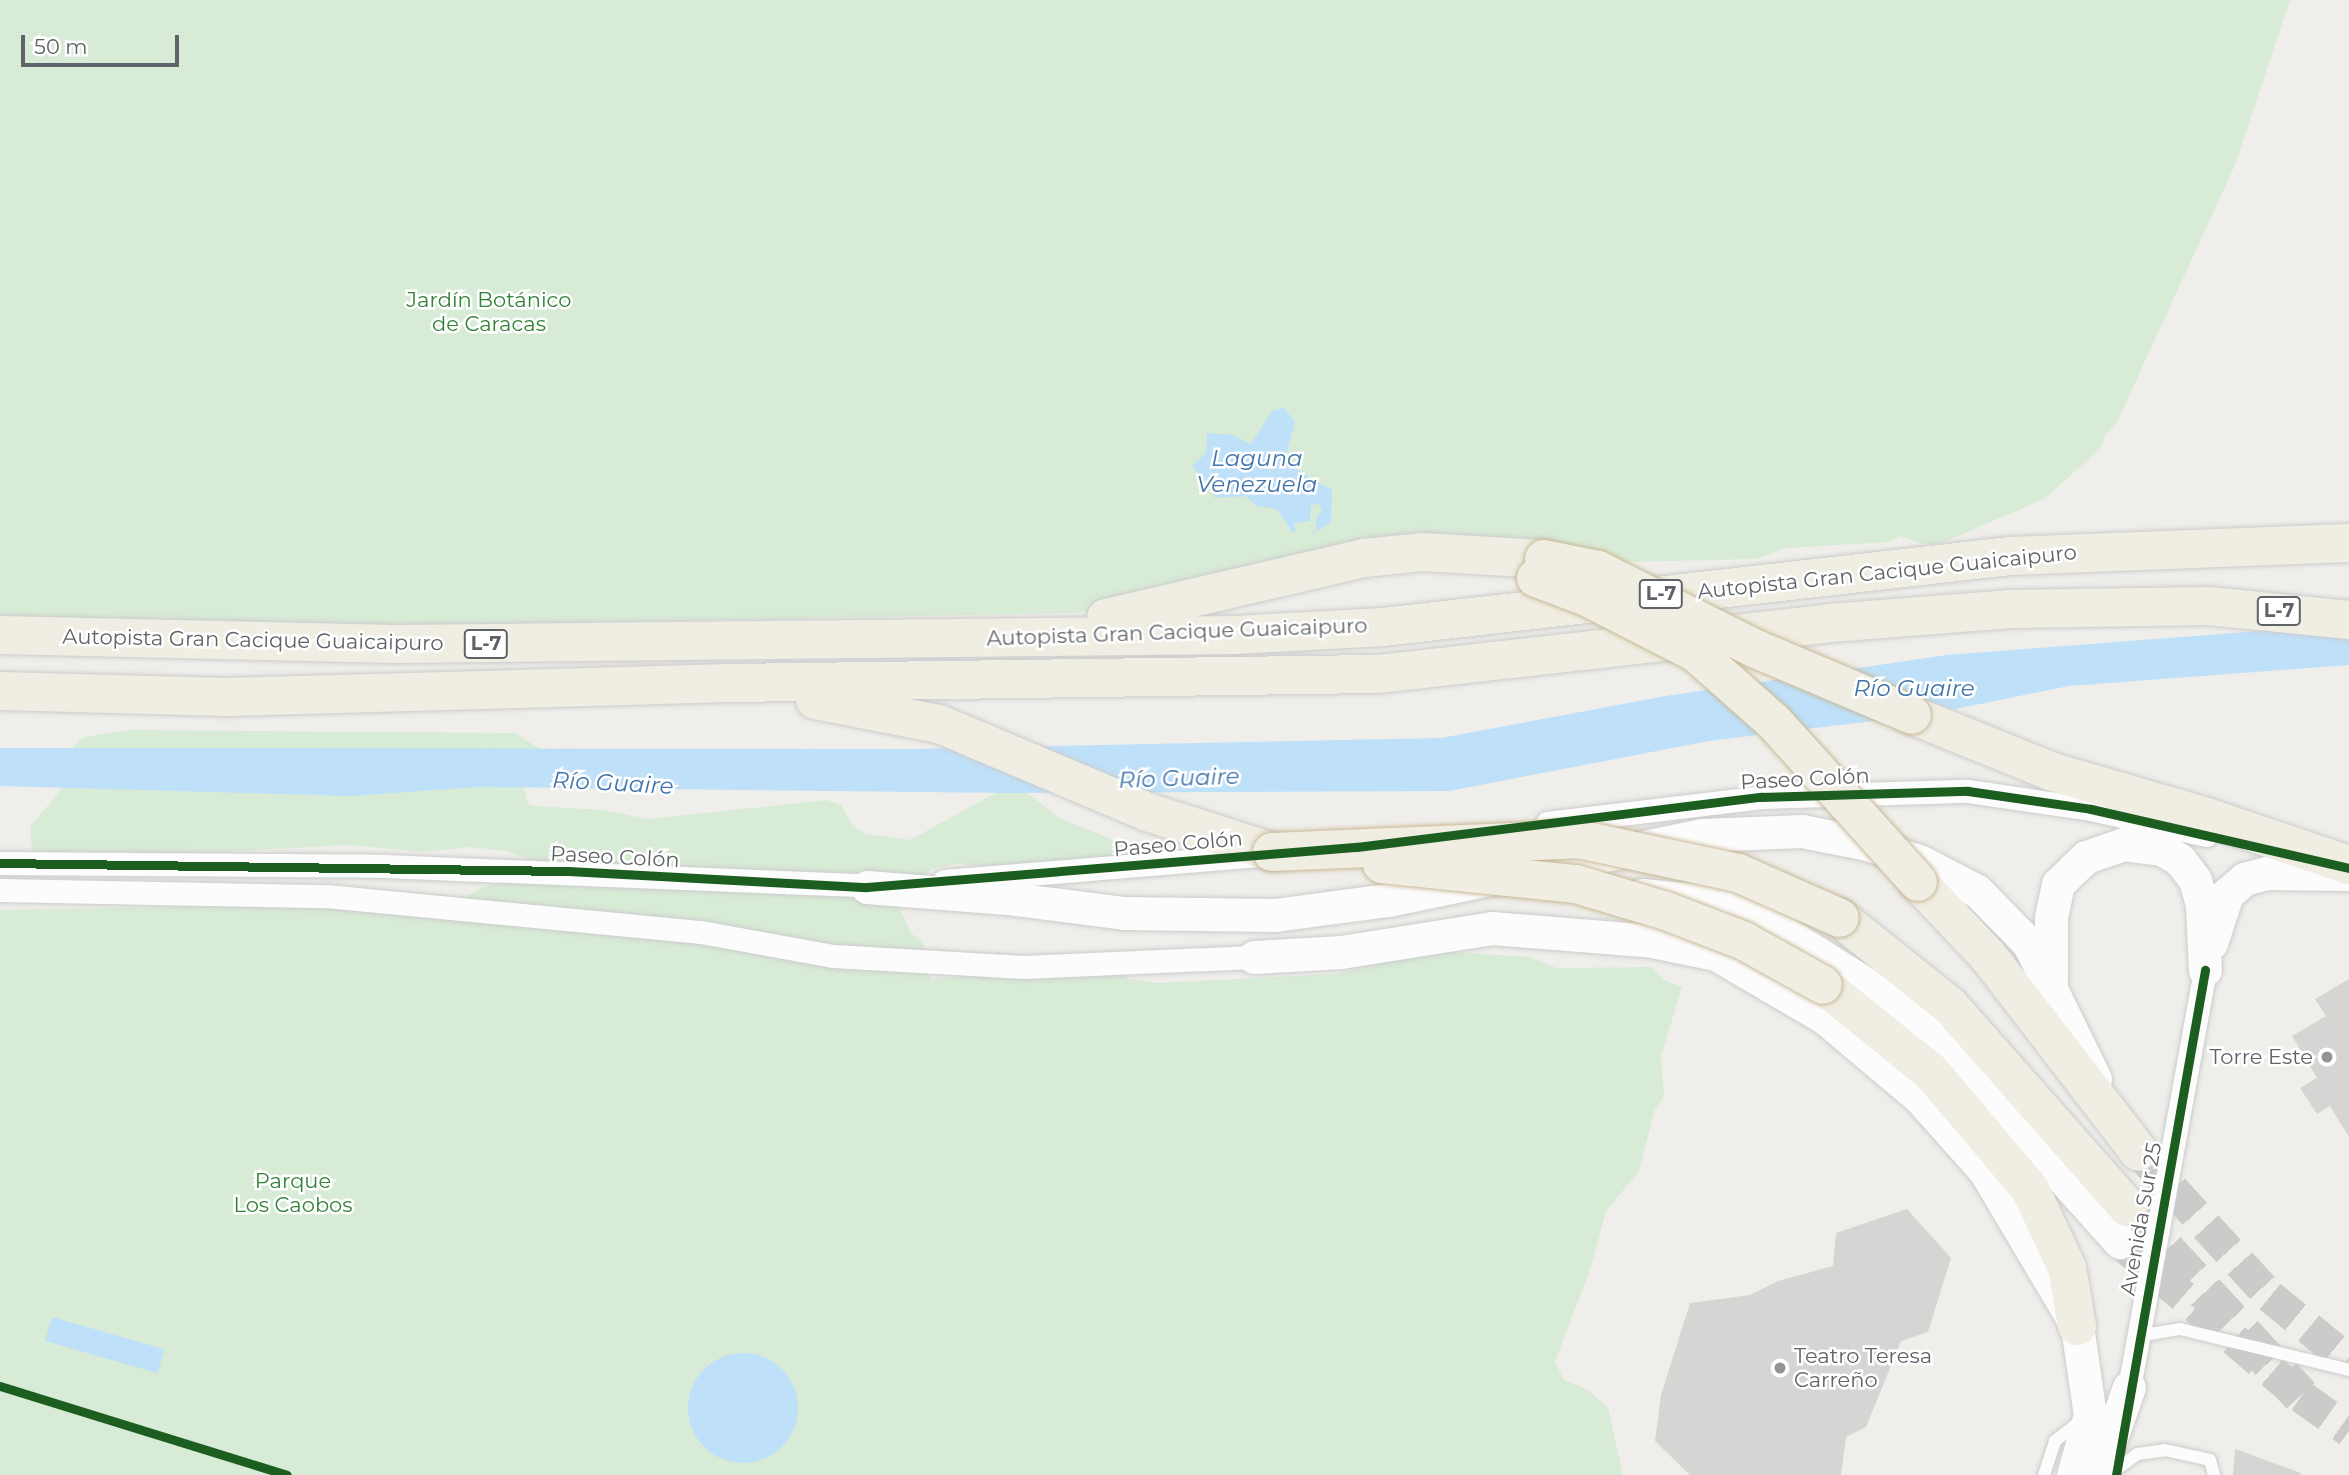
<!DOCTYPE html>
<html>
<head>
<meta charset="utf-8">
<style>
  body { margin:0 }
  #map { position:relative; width:2349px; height:1475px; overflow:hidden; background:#efeeea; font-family:Montserrat,sans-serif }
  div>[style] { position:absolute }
  .green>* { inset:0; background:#d8ebd6 }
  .water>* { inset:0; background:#bfe0f9; transform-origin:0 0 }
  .round { border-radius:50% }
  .building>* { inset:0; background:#d6d5d3 }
  .secondary-tunnel>* { height:33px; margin-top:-16.5px; transform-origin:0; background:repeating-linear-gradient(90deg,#cbcbca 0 33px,transparent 0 50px) }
  .highway-tunnel>* { height:38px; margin-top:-19px; transform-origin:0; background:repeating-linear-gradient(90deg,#cbcbca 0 38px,transparent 0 57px) }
  .roads { filter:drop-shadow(0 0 2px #cbcccc) drop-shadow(0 0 2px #cbcccc) }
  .lane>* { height:12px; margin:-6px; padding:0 6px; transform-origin:6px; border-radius:6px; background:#fdfcfc }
  .street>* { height:23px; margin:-11.5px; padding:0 11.5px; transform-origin:11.5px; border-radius:11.5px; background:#fdfcfc }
  .secondary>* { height:33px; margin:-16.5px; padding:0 16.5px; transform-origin:16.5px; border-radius:16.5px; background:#fdfcfc }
  .highway>* { height:38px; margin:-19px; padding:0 19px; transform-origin:19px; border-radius:19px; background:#f0ede3 }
  .bridges { filter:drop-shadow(0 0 2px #c8b996) drop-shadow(0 0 2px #c8b996) }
  .highway-bridge>* { height:38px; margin:-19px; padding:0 19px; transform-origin:19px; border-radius:19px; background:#f0ede3 }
  .cycleway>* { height:9px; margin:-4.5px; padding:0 4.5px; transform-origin:4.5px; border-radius:4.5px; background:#1b5e20 }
  .dots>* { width:19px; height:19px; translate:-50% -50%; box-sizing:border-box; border:4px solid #fff; border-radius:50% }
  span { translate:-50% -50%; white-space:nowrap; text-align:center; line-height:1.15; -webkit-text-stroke:5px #fff; paint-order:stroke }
  .shield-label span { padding:2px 5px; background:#fff; border:2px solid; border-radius:5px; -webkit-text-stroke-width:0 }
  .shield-label { font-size:19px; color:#5f6368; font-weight:700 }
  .park-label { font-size:21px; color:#348238 }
  .street-label { font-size:21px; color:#5f6368 }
  .poi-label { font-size:21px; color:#5f6368 }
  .right { translate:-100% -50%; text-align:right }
  .left { translate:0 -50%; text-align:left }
  .water-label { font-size:23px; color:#4174aa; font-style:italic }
  .scale { position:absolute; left:21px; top:35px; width:158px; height:32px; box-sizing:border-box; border:4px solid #5f6368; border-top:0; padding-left:9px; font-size:21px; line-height:24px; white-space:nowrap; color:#5f6368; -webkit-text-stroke:5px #fff; paint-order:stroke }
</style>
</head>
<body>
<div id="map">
  <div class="green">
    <i style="clip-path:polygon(0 0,2290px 0,2235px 165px,2117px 422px,2105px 435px,2100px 449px,2044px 499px,1939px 544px,1923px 544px,1900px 536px,1890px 542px,1787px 548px,1755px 559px,1625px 562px,1559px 548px,1072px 613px,415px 626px,0 621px)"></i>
    <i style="clip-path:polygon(131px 730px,515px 733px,540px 749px,537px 763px,523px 784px,528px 804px,535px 806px,604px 810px,648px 819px,827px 800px,841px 805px,853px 826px,866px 834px,910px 840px,999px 791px,1023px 790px,1061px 819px,1146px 853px,1040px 870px,956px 864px,932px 869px,894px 896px,911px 933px,923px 942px,927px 974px,932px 979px,969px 976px,999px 952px,1040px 973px,1065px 977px,1080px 972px,1117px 972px,1129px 979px,1158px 983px,1336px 974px,1434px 951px,1530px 957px,1556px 968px,1651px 967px,1664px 980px,1682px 987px,1661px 1056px,1664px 1096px,1655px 1109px,1639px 1171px,1606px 1211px,1591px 1267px,1555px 1362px,1564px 1380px,1588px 1390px,1608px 1408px,1623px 1475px,0 1475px,0 910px,459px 902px,480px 888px,504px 882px,534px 861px,506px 851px,469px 847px,425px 852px,347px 845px,90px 859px,32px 850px,30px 827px,71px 778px,74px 746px,84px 737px)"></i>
  </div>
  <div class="water">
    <i style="clip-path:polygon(1284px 408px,1295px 422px,1284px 462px,1332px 490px,1331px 522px,1315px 533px,1311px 533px,1317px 530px,1315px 520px,1322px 510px,1318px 503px,1311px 506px,1310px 521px,1294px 523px,1296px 531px,1292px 532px,1277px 509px,1257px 506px,1245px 496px,1214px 498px,1215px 490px,1192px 466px,1206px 453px,1207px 433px,1233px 435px,1251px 444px,1272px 411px)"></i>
    <i style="clip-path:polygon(2349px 624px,2349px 665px,2069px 686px,1931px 714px,1709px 741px,1449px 791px,1009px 793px,476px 787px,351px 796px,0 786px,0 748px,909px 749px,1441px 738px,1666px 696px,1947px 655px)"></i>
    <i style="left:52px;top:1317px;width:117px;height:25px;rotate:16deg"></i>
    <i class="round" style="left:688px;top:1353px;width:110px;height:110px"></i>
  </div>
  <div class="building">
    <i style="clip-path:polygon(2349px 979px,2349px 1137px,2330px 1106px,2317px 1114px,2300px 1088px,2317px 1078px,2292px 1036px,2326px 1016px,2315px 999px)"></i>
    <i style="clip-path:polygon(1907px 1209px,1951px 1258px,1928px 1332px,1901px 1341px,1866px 1427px,1846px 1437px,1841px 1475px,1690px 1475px,1655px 1441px,1661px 1395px,1690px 1303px,1750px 1295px,1778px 1281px,1833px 1266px,1836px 1233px)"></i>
    <i style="clip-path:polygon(2235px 1449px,2301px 1473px,2300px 1475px,2233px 1475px)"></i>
  </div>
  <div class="secondary-tunnel">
    <i style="left:2139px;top:1152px;width:195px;rotate:47.7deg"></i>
    <i style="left:2270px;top:1296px;width:102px;rotate:39.4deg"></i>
    <i style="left:2120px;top:1242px;width:238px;rotate:40.4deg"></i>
    <i style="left:2301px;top:1396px;width:59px;rotate:35.3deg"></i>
  </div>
  <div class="highway-tunnel">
    <i style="left:2128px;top:1208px;width:255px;rotate:47.4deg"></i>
  </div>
  <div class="roads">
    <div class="lane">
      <i style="left:2138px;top:1336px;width:43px;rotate:-9.5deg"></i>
      <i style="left:2180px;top:1329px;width:174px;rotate:13.6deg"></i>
      <i style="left:2117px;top:1469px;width:26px;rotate:-36deg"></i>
      <i style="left:2138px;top:1454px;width:27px;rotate:-8deg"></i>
      <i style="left:2165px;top:1450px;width:46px;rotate:12.5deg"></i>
      <i style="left:2210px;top:1460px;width:16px;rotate:75deg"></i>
      <i style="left:2044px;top:1475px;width:36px;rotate:-72deg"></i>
      <i style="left:2055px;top:1441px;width:33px;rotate:-38deg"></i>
    </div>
    <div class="street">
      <i style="left:1547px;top:823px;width:216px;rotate:-6.9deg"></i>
      <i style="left:1761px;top:797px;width:207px;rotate:-1.7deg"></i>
      <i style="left:1968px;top:791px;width:124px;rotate:8.3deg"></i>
      <i style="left:2091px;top:809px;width:118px;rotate:12.7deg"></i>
      <i style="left:0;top:863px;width:384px;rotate:0.4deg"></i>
      <i style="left:384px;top:866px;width:498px;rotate:2.3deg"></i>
      <i style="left:944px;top:881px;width:316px;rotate:-4.7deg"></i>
      <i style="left:0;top:890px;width:326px;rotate:1.1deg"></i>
      <i style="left:326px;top:896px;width:377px;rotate:5.5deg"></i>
      <i style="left:701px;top:932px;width:134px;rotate:10.3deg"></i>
      <i style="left:833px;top:956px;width:191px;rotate:3.3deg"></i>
      <i style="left:1024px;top:967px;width:230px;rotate:-2.5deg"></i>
      <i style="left:2127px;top:1399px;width:436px;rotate:-79.7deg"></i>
    </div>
    <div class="secondary">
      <i style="left:867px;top:887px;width:140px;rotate:4.5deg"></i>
      <i style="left:1007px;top:898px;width:118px;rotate:7.3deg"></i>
      <i style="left:1124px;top:913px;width:151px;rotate:0.8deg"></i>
      <i style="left:1275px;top:915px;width:114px;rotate:-7.6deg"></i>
      <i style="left:1388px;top:900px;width:321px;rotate:-11.7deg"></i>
      <i style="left:1702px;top:835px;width:100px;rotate:-2.3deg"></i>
      <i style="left:1802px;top:831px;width:66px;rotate:11.3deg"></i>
      <i style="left:1867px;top:844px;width:57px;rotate:18.4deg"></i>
      <i style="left:1921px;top:862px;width:63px;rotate:27.4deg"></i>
      <i style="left:1977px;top:891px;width:74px;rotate:45.5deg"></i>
      <i style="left:2029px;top:944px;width:150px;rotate:63.9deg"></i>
      <i style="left:1642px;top:895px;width:75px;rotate:5.3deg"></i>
      <i style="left:1717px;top:902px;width:51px;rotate:20.6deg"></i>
      <i style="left:1765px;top:920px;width:180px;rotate:32.3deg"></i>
      <i style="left:1917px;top:1016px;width:304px;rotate:48.1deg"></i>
      <i style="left:2211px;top:943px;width:52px;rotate:-71.9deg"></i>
      <i style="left:2227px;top:894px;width:23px;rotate:-41deg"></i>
      <i style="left:2244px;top:879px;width:24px;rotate:-15deg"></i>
      <i style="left:2267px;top:873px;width:82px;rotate:0.7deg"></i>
      <i style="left:1254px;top:957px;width:87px;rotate:-3.3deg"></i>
      <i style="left:1341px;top:952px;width:153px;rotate:-9deg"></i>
      <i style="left:1492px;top:928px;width:161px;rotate:4.6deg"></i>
      <i style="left:1652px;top:941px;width:65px;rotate:11.5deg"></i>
      <i style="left:1716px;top:954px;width:126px;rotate:30.4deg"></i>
      <i style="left:1825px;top:1018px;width:124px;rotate:40.1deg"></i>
      <i style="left:1920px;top:1098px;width:98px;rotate:48.3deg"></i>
      <i style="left:1985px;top:1171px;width:180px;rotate:59.3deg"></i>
      <i style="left:2077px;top:1326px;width:90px;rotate:81.7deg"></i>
      <i style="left:2090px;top:1415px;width:62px;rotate:105.8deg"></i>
      <i style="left:2051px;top:981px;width:64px;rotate:-90deg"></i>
      <i style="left:2051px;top:917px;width:34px;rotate:-78deg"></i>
      <i style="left:2058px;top:884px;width:39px;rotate:-44deg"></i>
      <i style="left:2086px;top:857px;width:39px;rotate:-19deg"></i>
      <i style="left:2123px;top:844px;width:39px;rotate:7deg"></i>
      <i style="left:2162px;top:849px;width:21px;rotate:31deg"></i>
      <i style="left:2180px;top:860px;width:25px;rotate:53deg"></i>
      <i style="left:2195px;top:880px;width:26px;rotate:74deg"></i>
      <i style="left:2202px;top:905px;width:65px;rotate:87.4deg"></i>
      <i style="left:2098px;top:1475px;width:93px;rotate:-70.6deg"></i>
    </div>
    <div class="highway">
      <i style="left:1106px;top:618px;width:265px;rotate:-13.1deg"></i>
      <i style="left:1364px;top:558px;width:58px;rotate:-5.9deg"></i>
      <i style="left:1422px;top:552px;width:122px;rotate:3.3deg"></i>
      <i style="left:0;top:635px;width:396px;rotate:1.3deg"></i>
      <i style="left:396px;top:644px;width:839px;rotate:-0.61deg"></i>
      <i style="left:1235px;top:635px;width:148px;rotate:-3.1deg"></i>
      <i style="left:1383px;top:627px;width:631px;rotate:-6.46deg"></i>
      <i style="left:2010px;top:556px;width:339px;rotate:-2.2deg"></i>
      <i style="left:0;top:691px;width:227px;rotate:1.5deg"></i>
      <i style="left:227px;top:697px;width:503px;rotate:-1.59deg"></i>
      <i style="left:730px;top:683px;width:648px;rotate:-0.8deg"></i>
      <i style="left:1378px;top:674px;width:455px;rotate:-6.4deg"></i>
      <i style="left:1830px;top:623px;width:182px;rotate:-4.4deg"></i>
      <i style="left:2011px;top:609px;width:198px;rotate:-0.9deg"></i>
      <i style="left:2209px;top:606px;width:141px;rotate:5.7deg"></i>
      <i style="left:815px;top:700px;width:126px;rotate:11deg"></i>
      <i style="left:939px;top:724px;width:226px;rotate:22.9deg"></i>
      <i style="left:1147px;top:812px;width:131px;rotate:17.7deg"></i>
      <i style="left:1912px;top:715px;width:149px;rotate:22.1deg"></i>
      <i style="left:2050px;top:771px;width:164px;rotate:16.3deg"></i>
      <i style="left:2207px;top:817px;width:150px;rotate:18.7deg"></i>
      <i style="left:1918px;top:882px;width:102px;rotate:46.6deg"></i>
      <i style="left:1988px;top:956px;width:247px;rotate:52.4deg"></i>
      <i style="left:1840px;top:918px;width:141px;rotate:38.7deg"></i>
      <i style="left:1950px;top:1006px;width:269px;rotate:48.6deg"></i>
      <i style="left:1823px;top:985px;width:139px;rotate:38.9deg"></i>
      <i style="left:1931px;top:1072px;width:153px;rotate:49.8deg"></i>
      <i style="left:2030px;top:1189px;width:87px;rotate:64.9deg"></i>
      <i style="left:2067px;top:1268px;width:59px;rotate:80.2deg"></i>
    </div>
  </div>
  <div class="bridges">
    <div class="highway-bridge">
      <i style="left:1544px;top:559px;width:55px;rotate:11.5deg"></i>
      <i style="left:1598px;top:570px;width:177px;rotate:26.6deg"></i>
      <i style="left:1756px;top:649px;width:169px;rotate:22.9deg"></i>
      <i style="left:1536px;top:578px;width:54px;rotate:20.4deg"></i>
      <i style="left:1587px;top:597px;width:123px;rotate:27.2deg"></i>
      <i style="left:1696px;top:653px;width:104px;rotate:41.5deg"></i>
      <i style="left:1774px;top:722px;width:215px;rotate:48deg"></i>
      <i style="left:1272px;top:852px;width:306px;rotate:-2.4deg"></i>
      <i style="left:1578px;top:839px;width:164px;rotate:12deg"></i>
      <i style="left:1738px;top:873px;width:111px;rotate:23.8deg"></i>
      <i style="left:1382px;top:864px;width:195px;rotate:5.9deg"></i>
      <i style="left:1576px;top:884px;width:94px;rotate:16.7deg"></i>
      <i style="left:1666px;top:911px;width:84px;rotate:21deg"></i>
      <i style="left:1744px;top:941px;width:90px;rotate:29.1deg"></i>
    </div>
  </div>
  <div class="cycleway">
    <i style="left:0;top:863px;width:568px;rotate:0.81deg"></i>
    <i style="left:568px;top:871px;width:299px;rotate:3.1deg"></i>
    <i style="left:867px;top:887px;width:492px;rotate:-4.7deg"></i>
    <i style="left:1357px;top:847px;width:407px;rotate:-7.1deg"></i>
    <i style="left:1761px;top:797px;width:207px;rotate:-1.7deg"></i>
    <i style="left:1968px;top:791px;width:124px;rotate:8.3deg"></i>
    <i style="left:2091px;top:809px;width:265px;rotate:12.9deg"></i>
    <i style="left:0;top:1386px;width:300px;rotate:17.2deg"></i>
    <i style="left:2116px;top:1475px;width:513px;rotate:-80deg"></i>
  </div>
  <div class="dots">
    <i style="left:2327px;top:1057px;background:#919496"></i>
    <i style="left:1780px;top:1368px;background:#919496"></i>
  </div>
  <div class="shield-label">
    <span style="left:1661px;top:594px">L-7</span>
    <span style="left:2279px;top:611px">L-7</span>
    <span style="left:486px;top:644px">L-7</span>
  </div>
  <div class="park-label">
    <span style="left:489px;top:312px">Jardín Botánico<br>de Caracas</span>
    <span style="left:293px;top:1193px">Parque<br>Los Caobos</span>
  </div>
  <div class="street-label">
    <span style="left:1887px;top:572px;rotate:-6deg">Autopista Gran Cacique Guaicaipuro</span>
    <span style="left:1177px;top:632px;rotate:-2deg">Autopista Gran Cacique Guaicaipuro</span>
    <span style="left:253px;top:640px;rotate:1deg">Autopista Gran Cacique Guaicaipuro</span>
    <span style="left:1805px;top:779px;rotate:-3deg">Paseo Colón</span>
    <span style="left:1178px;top:844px;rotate:-5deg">Paseo Colón</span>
    <span style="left:615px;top:857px;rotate:3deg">Paseo Colón</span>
    <span style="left:2141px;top:1219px;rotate:-80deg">Avenida Sur 25</span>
  </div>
  <div class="poi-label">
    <span class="right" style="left:2313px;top:1057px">Torre Este</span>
    <span class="left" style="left:1794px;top:1368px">Teatro Teresa<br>Carreño</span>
  </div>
  <div class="water-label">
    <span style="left:1257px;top:471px">Laguna<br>Venezuela</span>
    <span style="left:1914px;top:688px">Río Guaire</span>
    <span style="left:1179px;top:778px;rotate:-2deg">Río Guaire</span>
    <span style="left:613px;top:783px;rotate:3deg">Río Guaire</span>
  </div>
  <div class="scale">50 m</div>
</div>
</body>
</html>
